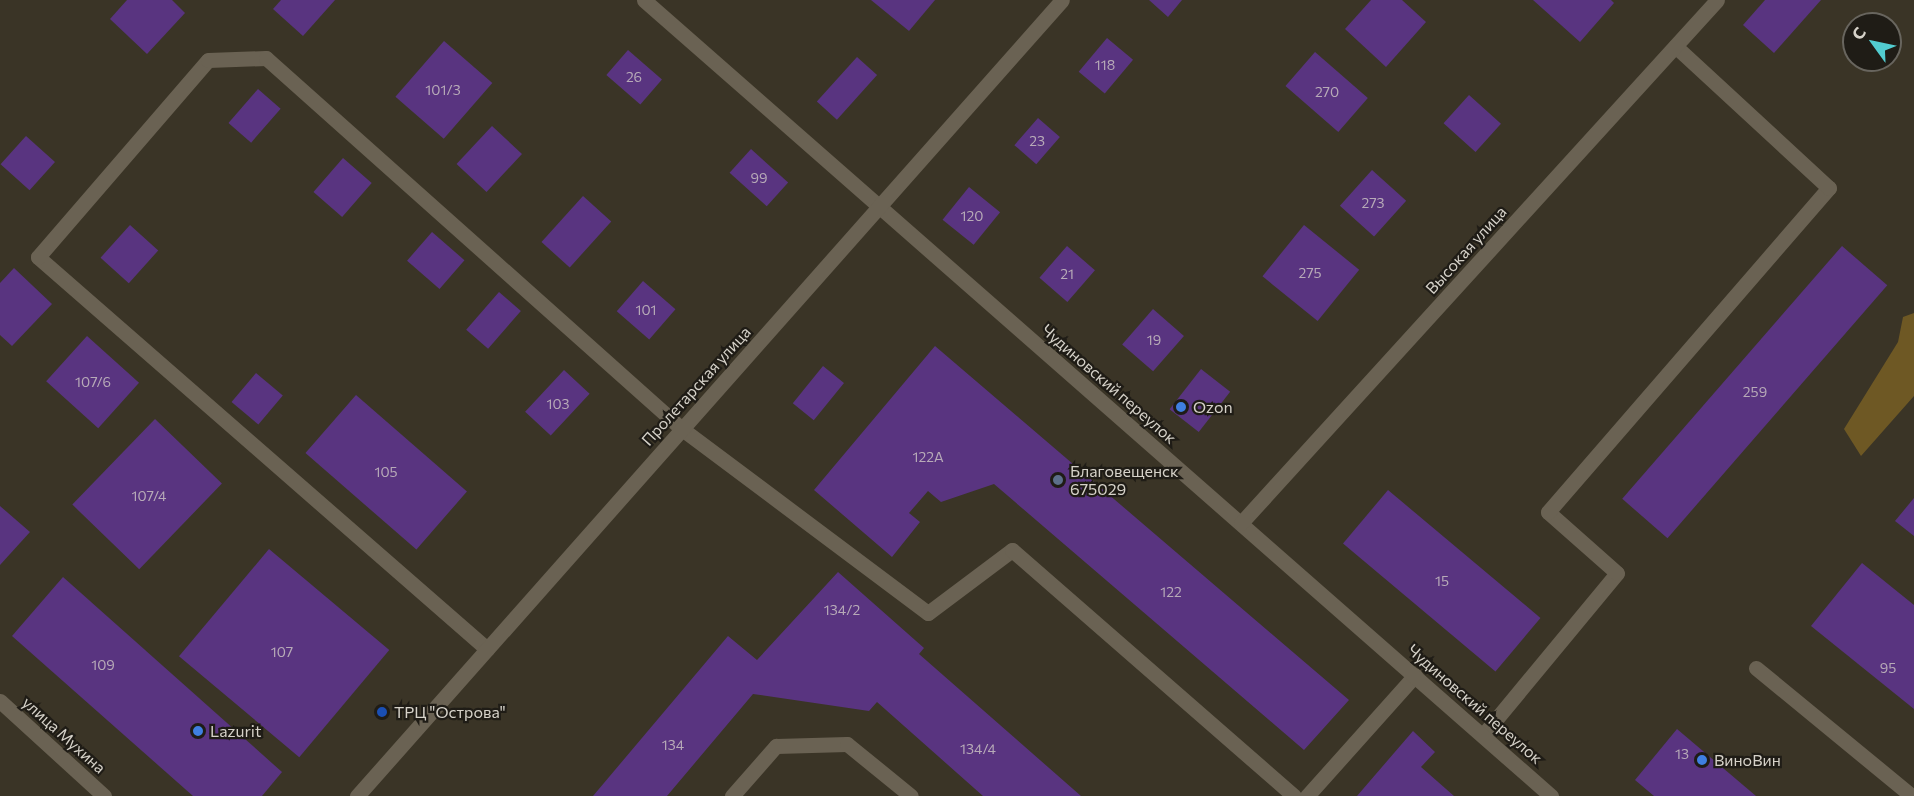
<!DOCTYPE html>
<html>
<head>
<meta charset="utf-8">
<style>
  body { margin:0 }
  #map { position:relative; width:1914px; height:796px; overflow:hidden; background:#3a3426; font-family:Commissioner,sans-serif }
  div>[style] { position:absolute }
  .forest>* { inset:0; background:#6e5824 }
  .building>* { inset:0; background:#593480; transform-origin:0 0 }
  .lane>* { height:15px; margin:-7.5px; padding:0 7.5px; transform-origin:7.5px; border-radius:7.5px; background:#6a6253 }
  .street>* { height:15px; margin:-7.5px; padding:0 7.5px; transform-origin:7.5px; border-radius:7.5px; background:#6a6253 }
  .secondary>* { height:15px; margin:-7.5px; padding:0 7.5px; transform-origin:7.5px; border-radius:7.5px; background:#6a6253 }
  .dots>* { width:16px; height:16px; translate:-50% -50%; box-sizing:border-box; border:3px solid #1f1c16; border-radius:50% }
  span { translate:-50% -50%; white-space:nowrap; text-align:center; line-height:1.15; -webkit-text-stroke:4.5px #1f1c16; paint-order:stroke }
  .number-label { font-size:14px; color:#b7aab7 }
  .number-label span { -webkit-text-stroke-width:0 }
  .street-label { font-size:16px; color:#d6d2c9 }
  .poi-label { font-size:16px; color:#d6d2c9 }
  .left { translate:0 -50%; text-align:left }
  .north { position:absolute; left:1842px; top:12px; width:60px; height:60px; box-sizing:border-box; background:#1f1c16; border:2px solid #68655e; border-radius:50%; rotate:303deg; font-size:16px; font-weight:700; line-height:24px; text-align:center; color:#d6d2c9 }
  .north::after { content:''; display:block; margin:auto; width:21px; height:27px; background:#52ccd0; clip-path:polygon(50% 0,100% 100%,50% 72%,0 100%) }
</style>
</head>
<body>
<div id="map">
  <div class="forest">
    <i style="clip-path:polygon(1914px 313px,1914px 396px,1861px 456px,1844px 429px,1898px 342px,1903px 317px)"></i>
  </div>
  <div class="building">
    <i style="clip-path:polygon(127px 0,172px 0,185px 13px,147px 54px,110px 19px)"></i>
    <i style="clip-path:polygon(281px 0,335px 0,303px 36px,273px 9px)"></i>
    <i style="clip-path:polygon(871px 0,935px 0,909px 31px)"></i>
    <i style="clip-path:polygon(1149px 0,1182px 0,1168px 17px)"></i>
    <i style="clip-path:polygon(1371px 0,1402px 0,1426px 22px,1386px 67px,1345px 29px)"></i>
    <i style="clip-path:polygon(1533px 0,1611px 0,1614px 3px,1580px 42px)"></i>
    <i style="clip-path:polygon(1765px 0,1821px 0,1774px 53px,1743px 25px)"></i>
    <i style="left:1107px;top:38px;width:34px;height:44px;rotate:40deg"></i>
    <i style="left:444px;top:41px;width:64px;height:74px;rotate:41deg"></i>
    <i style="left:628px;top:50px;width:45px;height:33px;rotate:41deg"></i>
    <i style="left:1315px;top:52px;width:70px;height:45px;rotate:41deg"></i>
    <i style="left:857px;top:57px;width:27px;height:60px;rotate:42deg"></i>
    <i style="left:258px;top:89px;width:30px;height:45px;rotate:41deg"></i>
    <i style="left:1469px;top:95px;width:43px;height:38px;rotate:42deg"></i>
    <i style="left:1038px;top:118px;width:29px;height:36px;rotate:41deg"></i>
    <i style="left:492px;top:126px;width:41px;height:52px;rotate:43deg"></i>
    <i style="left:26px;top:136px;width:39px;height:38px;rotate:42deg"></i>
    <i style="left:751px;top:149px;width:50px;height:32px;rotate:42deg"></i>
    <i style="left:343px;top:158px;width:38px;height:45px;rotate:41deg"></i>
    <i style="left:1372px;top:170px;width:46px;height:48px;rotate:42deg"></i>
    <i style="left:969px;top:187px;width:40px;height:42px;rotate:39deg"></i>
    <i style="left:583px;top:196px;width:38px;height:62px;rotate:42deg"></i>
    <i style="left:130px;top:225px;width:38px;height:44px;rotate:42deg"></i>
    <i style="left:1304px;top:225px;width:71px;height:66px;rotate:39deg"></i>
    <i style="left:432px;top:232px;width:43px;height:38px;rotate:41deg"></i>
    <i style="left:1067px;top:246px;width:37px;height:42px;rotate:41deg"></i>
    <i style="left:1842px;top:246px;width:60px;height:335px;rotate:41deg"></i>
    <i style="clip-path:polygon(14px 268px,52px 304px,12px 346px,0 335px,0 283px)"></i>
    <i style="left:643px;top:281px;width:43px;height:40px;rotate:41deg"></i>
    <i style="left:499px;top:292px;width:29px;height:50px;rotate:41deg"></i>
    <i style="left:1153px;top:309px;width:41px;height:47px;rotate:41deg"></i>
    <i style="left:87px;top:336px;width:70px;height:61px;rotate:42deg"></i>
    <i style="clip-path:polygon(935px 346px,1349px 700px,1304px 750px,994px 484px,941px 502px,928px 491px,909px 513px,920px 522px,892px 557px,814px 490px)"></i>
    <i style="left:823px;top:366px;width:27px;height:48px;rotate:39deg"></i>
    <i style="left:1201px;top:369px;width:37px;height:51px;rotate:38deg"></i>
    <i style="left:564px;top:370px;width:35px;height:57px;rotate:43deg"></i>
    <i style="left:256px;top:373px;width:35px;height:38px;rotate:40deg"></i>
    <i style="left:356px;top:395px;width:147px;height:77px;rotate:41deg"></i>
    <i style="left:155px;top:419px;width:93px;height:119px;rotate:44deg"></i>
    <i style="left:1388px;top:490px;width:199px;height:70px;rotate:40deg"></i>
    <i style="clip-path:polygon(1914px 498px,1914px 536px,1895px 521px)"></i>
    <i style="clip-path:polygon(0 506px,30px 532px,0 565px)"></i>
    <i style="left:269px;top:549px;width:157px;height:140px;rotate:40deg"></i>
    <i style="clip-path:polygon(1862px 563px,1914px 605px,1914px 709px,1811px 626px)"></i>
    <i style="clip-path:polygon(838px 572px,924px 648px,919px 654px,1081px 796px,983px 796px,877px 702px,869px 711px,753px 694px,667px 796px,593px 796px,728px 636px,757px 660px)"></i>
    <i style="clip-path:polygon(63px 577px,282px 772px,262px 796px,193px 796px,12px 636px)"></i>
    <i style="clip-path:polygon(1677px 729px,1756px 796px,1654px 796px,1635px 780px)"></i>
    <i style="clip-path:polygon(1413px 731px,1435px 752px,1421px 767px,1454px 796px,1357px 796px)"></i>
  </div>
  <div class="lane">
    <i style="left:487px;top:649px;width:596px;rotate:-138.88deg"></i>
    <i style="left:38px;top:257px;width:260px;rotate:-49.2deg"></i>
    <i style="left:208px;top:60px;width:58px;rotate:-2deg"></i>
    <i style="left:266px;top:58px;width:557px;rotate:41.73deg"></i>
    <i style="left:682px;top:429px;width:307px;rotate:36.8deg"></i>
    <i style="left:928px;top:613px;width:105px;rotate:-36.9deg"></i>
    <i style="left:1012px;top:550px;width:374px;rotate:41.1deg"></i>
    <i style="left:1756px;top:668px;width:202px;rotate:39.4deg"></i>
    <i style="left:1483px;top:735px;width:210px;rotate:-50.4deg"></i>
    <i style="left:1617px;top:573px;width:92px;rotate:-138.5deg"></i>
    <i style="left:1548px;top:512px;width:429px;rotate:-49.1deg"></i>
    <i style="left:1829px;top:188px;width:209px;rotate:-137.3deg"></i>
    <i style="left:732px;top:796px;width:67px;rotate:-48.7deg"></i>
    <i style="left:776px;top:746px;width:71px;rotate:-1.6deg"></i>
    <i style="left:847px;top:744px;width:82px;rotate:39.1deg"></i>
    <i style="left:1307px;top:796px;width:162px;rotate:-48.2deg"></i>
  </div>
  <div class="street">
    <i style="left:644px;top:0;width:1207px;rotate:41.27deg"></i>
    <i style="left:1241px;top:523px;width:707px;rotate:-47.69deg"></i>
  </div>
  <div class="secondary">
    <i style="left:0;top:701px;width:141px;rotate:42.4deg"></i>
    <i style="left:357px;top:796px;width:1063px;rotate:-48.47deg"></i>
  </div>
  <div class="dots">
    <i style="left:1181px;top:407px;background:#3f7fe0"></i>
    <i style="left:1058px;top:480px;background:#5c6f8a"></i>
    <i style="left:382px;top:712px;background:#1a4fb4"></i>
    <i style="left:198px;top:731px;background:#3f7fe0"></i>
    <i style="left:1702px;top:760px;background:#3f7fe0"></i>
  </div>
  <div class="number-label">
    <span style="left:1105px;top:65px">118</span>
    <span style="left:634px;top:77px">26</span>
    <span style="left:443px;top:90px">101/3</span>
    <span style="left:1327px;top:92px">270</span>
    <span style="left:1037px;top:141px">23</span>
    <span style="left:759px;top:178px">99</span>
    <span style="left:1373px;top:203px">273</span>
    <span style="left:972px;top:216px">120</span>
    <span style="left:1310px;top:273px">275</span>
    <span style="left:1067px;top:274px">21</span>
    <span style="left:646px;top:310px">101</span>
    <span style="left:1154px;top:340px">19</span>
    <span style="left:93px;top:382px">107/6</span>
    <span style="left:1755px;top:392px">259</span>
    <span style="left:558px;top:404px">103</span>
    <span style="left:928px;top:457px">122А</span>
    <span style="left:386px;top:472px">105</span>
    <span style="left:149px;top:496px">107/4</span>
    <span style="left:1442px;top:581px">15</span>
    <span style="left:1171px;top:592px">122</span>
    <span style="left:842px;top:610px">134/2</span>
    <span style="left:282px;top:652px">107</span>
    <span style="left:103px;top:665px">109</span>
    <span style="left:1888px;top:668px">95</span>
    <span style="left:673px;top:745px">134</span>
    <span style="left:978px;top:749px">134/4</span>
    <span style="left:1682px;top:754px">13</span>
  </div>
  <div class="street-label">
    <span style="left:1466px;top:250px;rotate:-48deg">Высокая улица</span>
    <span style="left:1109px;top:384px;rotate:41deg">Чудиновский переулок</span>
    <span style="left:696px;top:386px;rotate:-48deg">Пролетарская улица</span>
    <span style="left:1475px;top:704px;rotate:41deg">Чудиновский переулок</span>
    <span style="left:64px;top:735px;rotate:42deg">улица Мухина</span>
  </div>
  <div class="poi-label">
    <span class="left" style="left:1193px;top:407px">Ozon</span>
    <span class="left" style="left:1070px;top:480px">Благовещенск<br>675029</span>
    <span class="left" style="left:394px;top:712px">ТРЦ "Острова"</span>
    <span class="left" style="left:210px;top:731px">Lazurit</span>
    <span class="left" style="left:1714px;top:760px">ВиноВин</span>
  </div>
  <div class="north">С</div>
</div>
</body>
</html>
